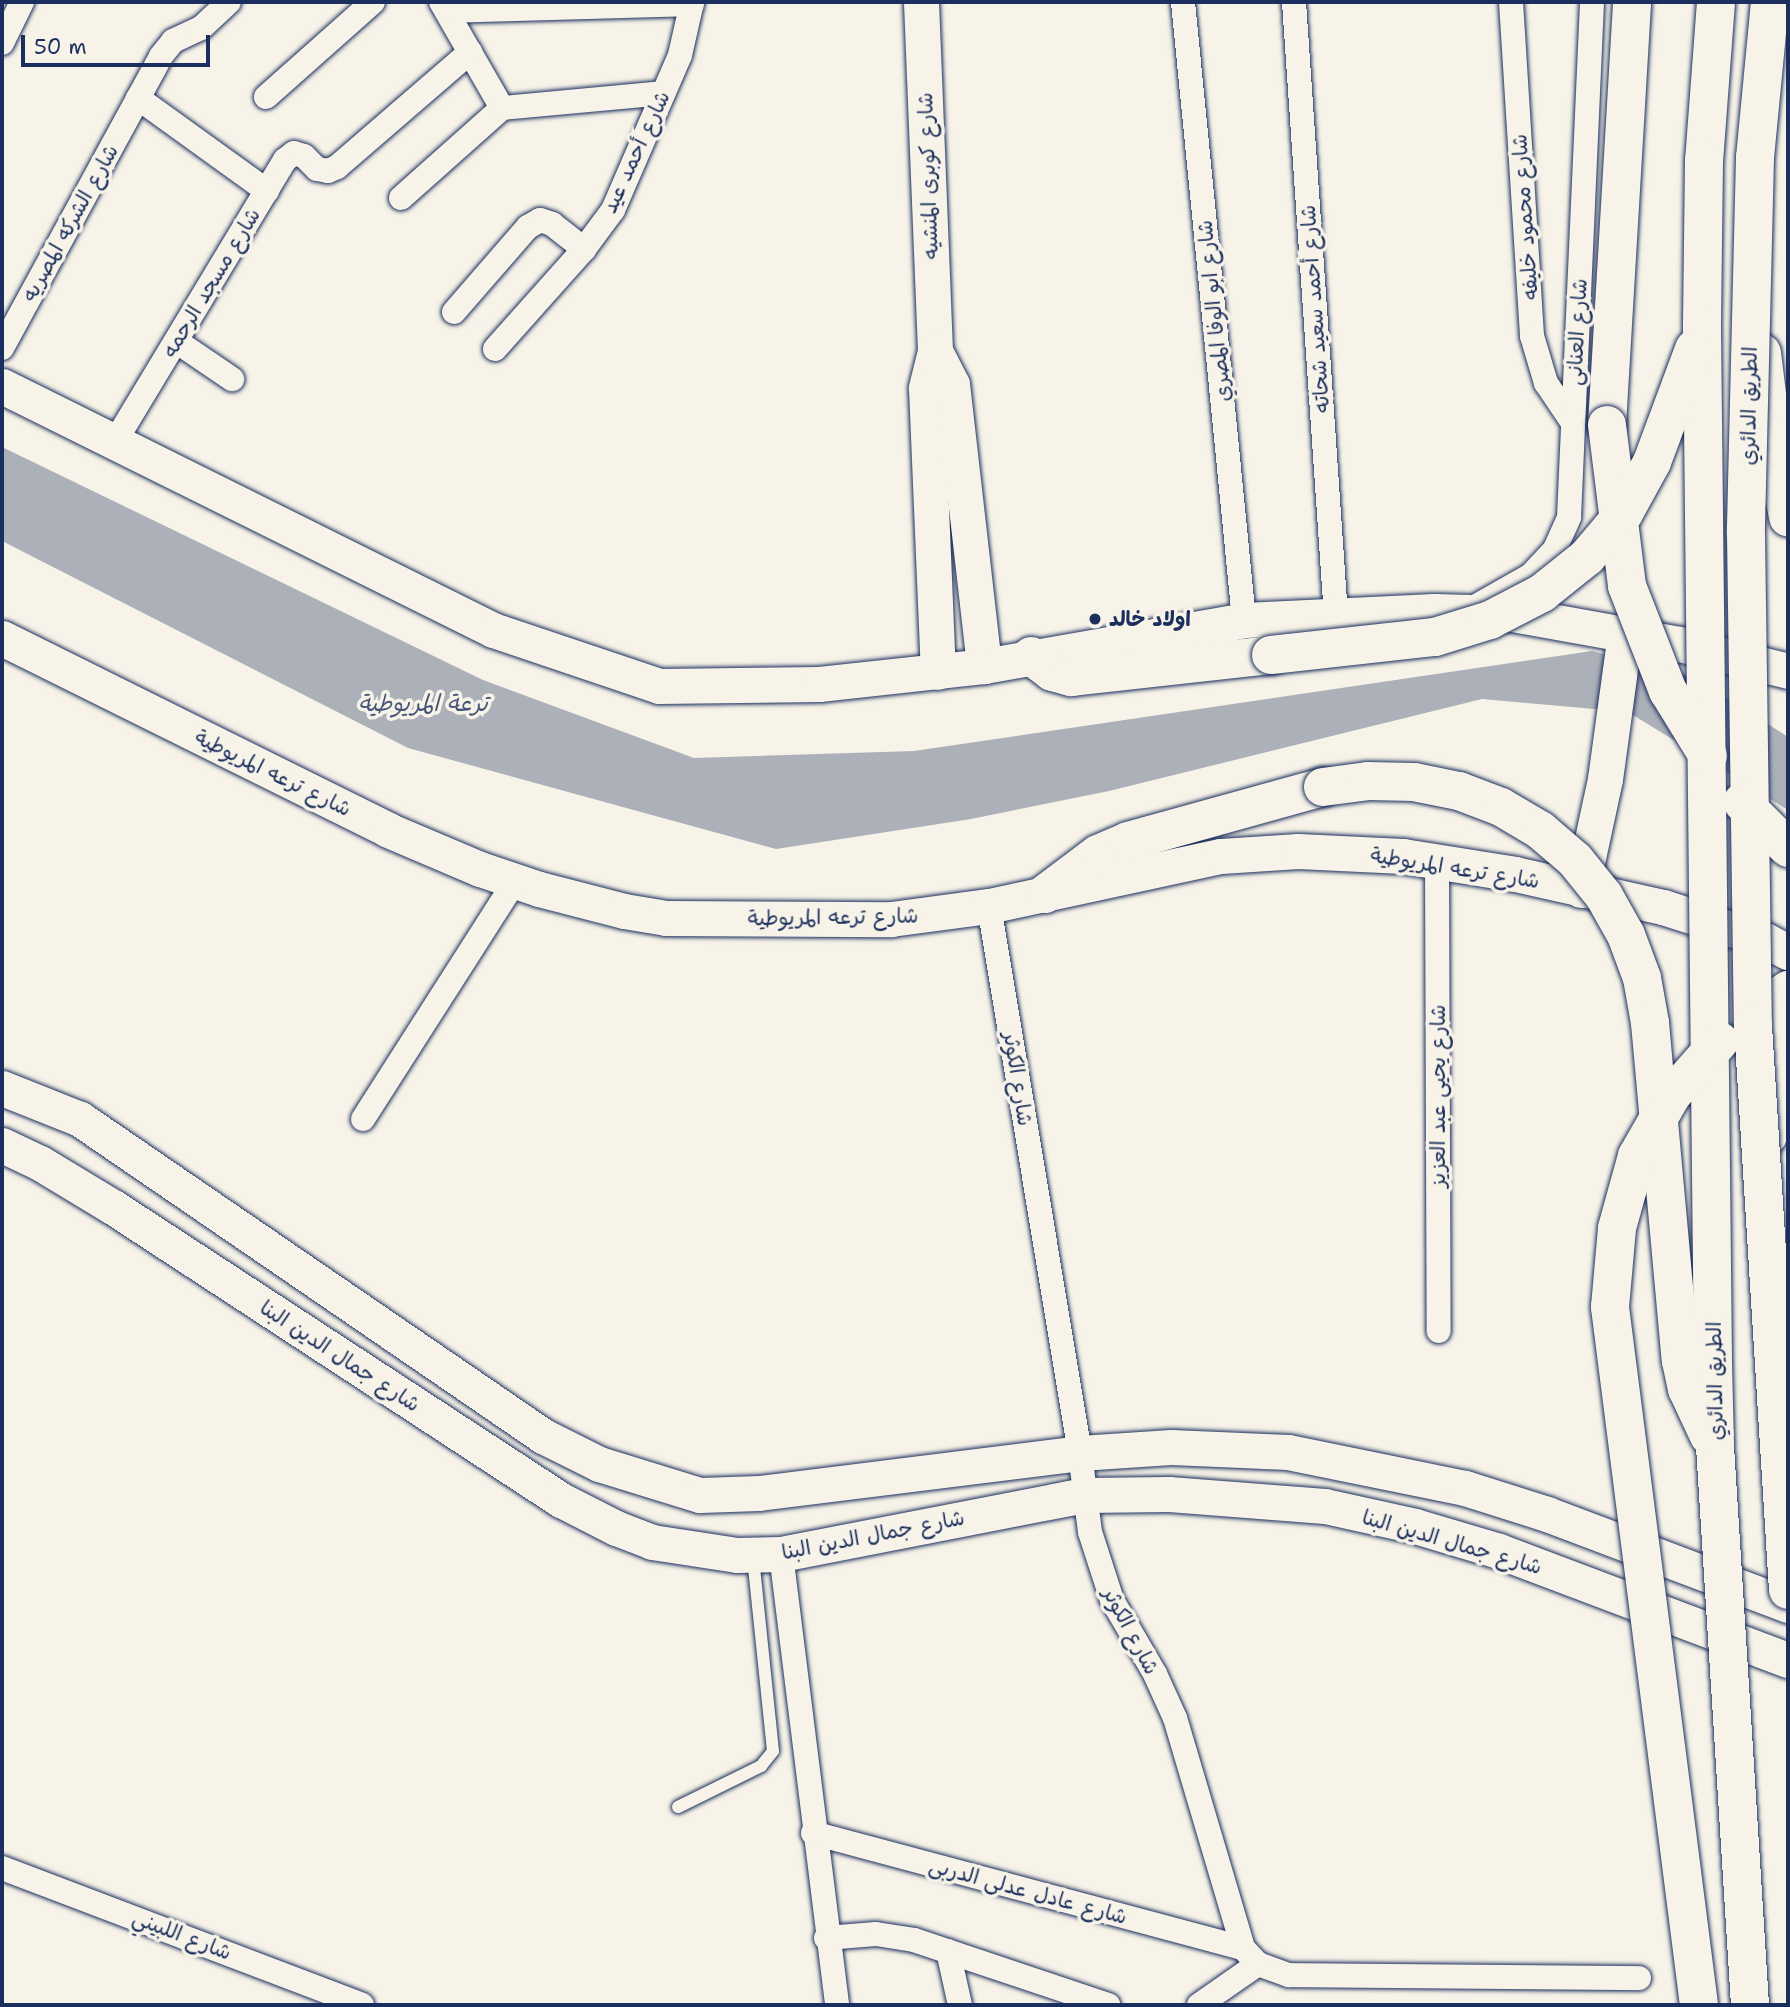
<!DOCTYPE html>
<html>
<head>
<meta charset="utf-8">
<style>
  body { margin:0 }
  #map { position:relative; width:1790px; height:2007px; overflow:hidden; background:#f7f3e8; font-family:"Shantell Sans","Playpen Sans Arabic",sans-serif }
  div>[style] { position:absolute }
  .water>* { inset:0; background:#acb0b9 }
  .roads { filter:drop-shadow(0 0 2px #1b2f5e) drop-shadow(0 0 2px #1b2f5e) }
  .lane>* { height:12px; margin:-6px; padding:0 6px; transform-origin:6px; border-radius:6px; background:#f7f3e8 }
  .street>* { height:24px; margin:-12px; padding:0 12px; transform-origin:12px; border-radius:12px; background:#f7f3e8 }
  .secondary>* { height:35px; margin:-17.5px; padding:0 17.5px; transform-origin:17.5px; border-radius:17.5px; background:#f7f3e8 }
  .highway>* { height:38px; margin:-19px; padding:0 19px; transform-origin:19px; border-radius:19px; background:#f7f3e8 }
  .bridges { filter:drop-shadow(0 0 2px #1b2f5e) drop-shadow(0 0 2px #1b2f5e) }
  .highway-bridge>* { height:38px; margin:-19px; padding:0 19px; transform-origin:19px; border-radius:19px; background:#f7f3e8 }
  .dots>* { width:19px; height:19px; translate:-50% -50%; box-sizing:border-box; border:4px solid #f7f3e8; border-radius:50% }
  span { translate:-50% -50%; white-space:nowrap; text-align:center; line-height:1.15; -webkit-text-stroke:7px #f7f3e8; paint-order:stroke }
  .street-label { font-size:21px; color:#1b2f5e }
  .poi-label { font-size:21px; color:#1b2f5e; font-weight:700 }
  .left { translate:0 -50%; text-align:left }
  .water-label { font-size:23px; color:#465679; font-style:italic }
  .frame { position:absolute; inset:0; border:4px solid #1b2f5e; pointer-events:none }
  .scale { position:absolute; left:21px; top:35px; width:189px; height:32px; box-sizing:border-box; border:4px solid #1b2f5e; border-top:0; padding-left:9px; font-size:21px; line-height:24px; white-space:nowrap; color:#1b2f5e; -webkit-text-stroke:5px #f7f3e8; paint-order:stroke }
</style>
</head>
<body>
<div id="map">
  <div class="water">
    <i style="clip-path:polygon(2px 447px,483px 680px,694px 758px,914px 751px,1592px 651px,1696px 678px,1788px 737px,1788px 810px,1628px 712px,1482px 699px,1109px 791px,971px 819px,776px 849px,408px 748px,2px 541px)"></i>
  </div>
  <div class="roads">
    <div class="lane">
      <i style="left:678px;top:1807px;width:93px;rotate:-26.3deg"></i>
      <i style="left:761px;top:1766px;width:19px;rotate:-51deg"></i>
      <i style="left:773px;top:1751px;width:194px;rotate:-95.9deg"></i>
    </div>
    <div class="street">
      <i style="left:441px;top:2px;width:122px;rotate:60.1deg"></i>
      <i style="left:1183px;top:2px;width:621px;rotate:84.36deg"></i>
      <i style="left:1294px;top:2px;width:615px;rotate:86.09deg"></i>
      <i style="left:1511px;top:2px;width:335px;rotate:86.4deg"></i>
      <i style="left:1532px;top:336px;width:49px;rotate:73.4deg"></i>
      <i style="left:1546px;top:383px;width:48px;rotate:56deg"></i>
      <i style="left:447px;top:11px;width:245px;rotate:-1.6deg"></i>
      <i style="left:2px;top:43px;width:46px;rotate:-64deg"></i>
      <i style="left:266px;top:97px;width:143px;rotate:-41.6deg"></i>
      <i style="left:138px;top:98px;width:159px;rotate:35.8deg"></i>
      <i style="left:401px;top:198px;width:135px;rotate:-41.7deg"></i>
      <i style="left:502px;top:108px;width:162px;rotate:-5.3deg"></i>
      <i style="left:454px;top:312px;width:113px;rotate:-49deg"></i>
      <i style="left:528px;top:227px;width:14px;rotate:-30deg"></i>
      <i style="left:540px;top:220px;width:13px;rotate:18deg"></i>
      <i style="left:552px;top:224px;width:41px;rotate:38deg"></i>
      <i style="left:176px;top:341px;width:68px;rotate:34.2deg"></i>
      <i style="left:2px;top:348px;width:332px;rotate:-61.4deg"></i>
      <i style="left:161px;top:56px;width:19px;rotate:-51deg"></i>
      <i style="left:173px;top:41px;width:31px;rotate:-25deg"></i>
      <i style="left:201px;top:28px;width:38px;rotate:-43deg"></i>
      <i style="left:495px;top:349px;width:134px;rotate:-48.3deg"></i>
      <i style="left:584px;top:249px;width:49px;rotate:-53.4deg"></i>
      <i style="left:613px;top:210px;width:169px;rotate:-66.6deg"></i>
      <i style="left:680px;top:55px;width:54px;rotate:-77.2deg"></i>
      <i style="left:116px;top:440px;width:327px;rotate:-58.9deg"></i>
      <i style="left:285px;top:160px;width:11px;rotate:-38deg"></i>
      <i style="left:294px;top:153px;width:10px;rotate:17deg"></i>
      <i style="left:304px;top:156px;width:18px;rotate:45deg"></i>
      <i style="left:317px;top:169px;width:11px;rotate:10deg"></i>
      <i style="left:328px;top:171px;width:10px;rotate:-24deg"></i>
      <i style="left:337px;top:167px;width:176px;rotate:-40.8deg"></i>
      <i style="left:1466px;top:612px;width:75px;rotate:-29.6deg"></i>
      <i style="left:1531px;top:575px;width:35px;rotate:-47deg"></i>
      <i style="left:1555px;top:549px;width:35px;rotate:-66deg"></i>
      <i style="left:1569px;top:517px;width:516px;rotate:-87.44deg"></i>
      <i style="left:1437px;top:861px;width:470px;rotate:89.8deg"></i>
      <i style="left:989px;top:906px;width:555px;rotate:80.55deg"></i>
      <i style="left:1080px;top:1453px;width:80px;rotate:82.8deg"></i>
      <i style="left:1090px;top:1532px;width:71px;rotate:72.1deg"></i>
      <i style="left:1112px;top:1600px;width:86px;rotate:59.8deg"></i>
      <i style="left:1155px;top:1674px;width:48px;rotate:65.6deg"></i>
      <i style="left:1175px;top:1718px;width:240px;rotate:73.5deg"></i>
      <i style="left:1243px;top:1948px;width:22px;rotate:47deg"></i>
      <i style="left:1258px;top:1964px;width:33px;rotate:20deg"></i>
      <i style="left:1289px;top:1975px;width:350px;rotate:0.5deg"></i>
      <i style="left:363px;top:1119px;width:282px;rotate:-57.4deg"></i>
      <i style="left:781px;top:1554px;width:454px;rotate:82.9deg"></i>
      <i style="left:813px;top:1833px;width:445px;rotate:15deg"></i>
      <i style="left:2px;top:1868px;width:385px;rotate:20.8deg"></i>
      <i style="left:826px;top:1938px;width:50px;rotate:-4.6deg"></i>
      <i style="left:876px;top:1934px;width:38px;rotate:9deg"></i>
      <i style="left:914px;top:1940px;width:205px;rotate:18.5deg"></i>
      <i style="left:948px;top:1951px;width:55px;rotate:77.5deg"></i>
      <i style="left:1199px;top:2005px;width:72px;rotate:-34.8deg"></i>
    </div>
    <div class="secondary">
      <i style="left:921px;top:2px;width:349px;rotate:87.7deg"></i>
      <i style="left:935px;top:351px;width:38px;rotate:104deg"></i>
      <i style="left:926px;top:388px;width:284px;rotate:87.6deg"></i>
      <i style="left:935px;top:351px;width:37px;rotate:63deg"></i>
      <i style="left:952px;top:384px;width:284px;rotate:83.5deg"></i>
      <i style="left:2px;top:386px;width:548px;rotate:26.42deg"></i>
      <i style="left:493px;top:630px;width:175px;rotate:18.6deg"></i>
      <i style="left:659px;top:686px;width:160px;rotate:-0.7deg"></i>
      <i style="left:819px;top:684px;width:166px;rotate:-6.2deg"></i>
      <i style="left:984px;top:666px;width:264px;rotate:-10deg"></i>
      <i style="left:1244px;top:620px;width:190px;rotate:-2.7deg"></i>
      <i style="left:1434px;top:611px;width:73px;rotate:1.6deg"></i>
      <i style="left:1507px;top:613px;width:175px;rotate:10.2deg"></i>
      <i style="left:1679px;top:644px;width:112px;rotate:13.9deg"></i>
      <i style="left:2px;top:638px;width:431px;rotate:26.4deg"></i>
      <i style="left:388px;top:830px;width:100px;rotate:23deg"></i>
      <i style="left:480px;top:869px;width:62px;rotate:18.7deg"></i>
      <i style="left:539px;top:889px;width:88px;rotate:14.5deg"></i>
      <i style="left:624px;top:911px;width:43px;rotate:9.5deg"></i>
      <i style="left:666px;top:918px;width:225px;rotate:0.3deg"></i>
      <i style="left:891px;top:919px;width:99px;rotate:-7.6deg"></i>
      <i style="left:989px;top:906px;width:237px;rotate:-12.2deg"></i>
      <i style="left:1221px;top:856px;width:77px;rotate:-3.7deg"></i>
      <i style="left:1298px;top:851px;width:105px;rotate:2.7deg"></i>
      <i style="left:1403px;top:856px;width:113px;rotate:9.1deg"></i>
      <i style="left:1515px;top:874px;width:152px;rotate:12.6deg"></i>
      <i style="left:1663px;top:907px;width:107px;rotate:17.9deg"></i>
      <i style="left:1765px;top:940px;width:26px;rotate:28deg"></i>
      <i style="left:1581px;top:890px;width:114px;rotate:-77.8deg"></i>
      <i style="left:1605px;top:779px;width:147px;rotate:-82.2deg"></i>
      <i style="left:2px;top:1088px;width:84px;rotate:21.7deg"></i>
      <i style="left:80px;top:1119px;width:561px;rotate:34.4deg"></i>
      <i style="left:543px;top:1436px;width:63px;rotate:26.6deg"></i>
      <i style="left:599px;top:1464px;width:106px;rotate:17.1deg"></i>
      <i style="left:700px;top:1495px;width:59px;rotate:-1.9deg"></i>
      <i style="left:759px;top:1493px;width:323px;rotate:-7.1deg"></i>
      <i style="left:1080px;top:1453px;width:91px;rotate:-3.8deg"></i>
      <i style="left:1171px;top:1447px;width:117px;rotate:2.4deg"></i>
      <i style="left:1288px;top:1452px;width:181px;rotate:11.5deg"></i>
      <i style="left:1465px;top:1488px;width:86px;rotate:17.6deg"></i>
      <i style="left:1547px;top:1514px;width:258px;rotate:20.7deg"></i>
      <i style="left:2px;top:1145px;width:42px;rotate:25.3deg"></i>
      <i style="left:40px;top:1163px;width:85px;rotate:31.1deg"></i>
      <i style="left:113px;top:1207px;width:535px;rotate:33.19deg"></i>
      <i style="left:561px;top:1500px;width:62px;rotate:27deg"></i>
      <i style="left:616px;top:1528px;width:39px;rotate:21deg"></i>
      <i style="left:652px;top:1542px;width:86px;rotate:8.7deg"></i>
      <i style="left:737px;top:1555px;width:44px;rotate:-1.3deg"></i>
      <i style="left:781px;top:1554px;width:309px;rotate:-11deg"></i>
      <i style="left:1084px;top:1495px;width:85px;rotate:-0.7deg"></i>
      <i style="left:1169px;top:1494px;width:156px;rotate:4.4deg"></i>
      <i style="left:1325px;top:1506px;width:92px;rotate:12.5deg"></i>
      <i style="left:1415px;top:1526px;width:88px;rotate:16.6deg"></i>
      <i style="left:1499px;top:1551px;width:309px;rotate:20.7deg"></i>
    </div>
    <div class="highway">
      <i style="left:1762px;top:353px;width:84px;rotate:83.1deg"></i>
      <i style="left:1772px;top:436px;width:83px;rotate:78.8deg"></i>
      <i style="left:1607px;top:425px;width:424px;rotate:-86.6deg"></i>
      <i style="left:1031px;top:656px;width:26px;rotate:37deg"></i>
      <i style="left:1052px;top:672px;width:20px;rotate:15deg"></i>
      <i style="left:1071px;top:677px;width:201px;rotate:-6.3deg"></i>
      <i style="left:1045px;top:894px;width:66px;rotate:-37deg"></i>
      <i style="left:1098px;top:854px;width:33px;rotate:-23deg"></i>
      <i style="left:1128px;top:841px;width:202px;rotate:-15.5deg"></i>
      <i style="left:1775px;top:999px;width:16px;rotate:-35deg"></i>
      <i style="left:1768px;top:1136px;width:99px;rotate:-81.3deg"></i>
      <i style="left:1783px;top:1038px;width:14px;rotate:-69deg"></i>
    </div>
  </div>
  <div class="bridges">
    <div class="highway-bridge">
      <i style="left:1716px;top:2px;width:158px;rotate:94.3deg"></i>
      <i style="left:1704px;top:160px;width:167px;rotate:90.7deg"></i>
      <i style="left:1702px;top:327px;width:1036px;rotate:89.39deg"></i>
      <i style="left:1713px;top:1363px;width:83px;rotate:88.6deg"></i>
      <i style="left:1715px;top:1446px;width:560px;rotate:86.42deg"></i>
      <i style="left:1770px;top:2px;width:156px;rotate:95.5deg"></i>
      <i style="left:1755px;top:157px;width:377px;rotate:91.4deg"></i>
      <i style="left:1746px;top:534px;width:492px;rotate:89.2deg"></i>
      <i style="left:1753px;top:1026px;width:565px;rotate:86.45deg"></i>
      <i style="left:1607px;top:425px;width:162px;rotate:82.9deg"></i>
      <i style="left:1627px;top:586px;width:113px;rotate:68.7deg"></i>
      <i style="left:1668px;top:691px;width:76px;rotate:58.4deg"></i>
      <i style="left:1271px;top:655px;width:165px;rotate:-6.3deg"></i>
      <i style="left:1435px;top:637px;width:58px;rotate:-17.2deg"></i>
      <i style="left:1490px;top:620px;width:59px;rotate:-27.4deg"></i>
      <i style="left:1542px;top:593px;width:58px;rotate:-38.7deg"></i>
      <i style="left:1587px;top:557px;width:57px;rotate:-49.9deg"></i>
      <i style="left:1624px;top:513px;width:58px;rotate:-61.2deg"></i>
      <i style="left:1652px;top:462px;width:121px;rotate:-69.6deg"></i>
      <i style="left:1323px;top:787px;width:45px;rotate:-7.6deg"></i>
      <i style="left:1368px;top:781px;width:46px;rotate:1.2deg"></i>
      <i style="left:1414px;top:782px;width:46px;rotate:11.3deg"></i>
      <i style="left:1459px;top:791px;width:45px;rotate:20.9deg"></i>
      <i style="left:1501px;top:807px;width:45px;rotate:30.5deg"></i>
      <i style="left:1540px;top:830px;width:46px;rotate:40.6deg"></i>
      <i style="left:1575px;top:860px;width:46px;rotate:51.1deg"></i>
      <i style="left:1604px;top:896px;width:45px;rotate:60.6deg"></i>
      <i style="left:1626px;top:935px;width:46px;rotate:69.6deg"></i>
      <i style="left:1642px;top:978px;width:46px;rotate:79.9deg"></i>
      <i style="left:1650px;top:1023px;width:339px;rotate:84.8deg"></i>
      <i style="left:1681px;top:1361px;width:29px;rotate:78deg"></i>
      <i style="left:1687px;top:1389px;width:52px;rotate:64.9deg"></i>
      <i style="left:1742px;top:802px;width:65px;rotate:45deg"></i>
      <i style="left:1699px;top:2005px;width:704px;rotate:-97.27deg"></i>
      <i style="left:1610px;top:1307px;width:79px;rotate:-84.9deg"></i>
      <i style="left:1617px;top:1228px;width:75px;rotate:-74.5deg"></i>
      <i style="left:1637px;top:1156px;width:70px;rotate:-60.2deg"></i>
      <i style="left:1672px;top:1095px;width:72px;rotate:-48.4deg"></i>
    </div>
  </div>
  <div class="dots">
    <i style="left:1095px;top:619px;background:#1b2f5e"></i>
  </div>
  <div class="street-label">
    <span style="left:636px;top:152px;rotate:-65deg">شارع أحمد عيد</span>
    <span style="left:928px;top:176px;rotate:-92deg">شارع كوبرى المنشيه</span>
    <span style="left:1525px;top:217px;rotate:-94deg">شارع محمود خليفه</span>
    <span style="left:70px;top:223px;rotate:-61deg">شارع الشركه المصريه</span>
    <span style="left:211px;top:283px;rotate:-59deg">شارع مسجد الرحمه</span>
    <span style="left:1315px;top:309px;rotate:-94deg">شارع أحمد سعيد شحاته</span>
    <span style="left:1214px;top:311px;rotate:-96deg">شارع ابو الوفا المصري</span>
    <span style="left:1577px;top:332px;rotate:-87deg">شارع العنانى</span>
    <span style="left:1749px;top:406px;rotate:-89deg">الطريق الدائري</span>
    <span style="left:273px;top:773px;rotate:26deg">شارع ترعه المريوطية</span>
    <span style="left:1455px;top:868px;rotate:9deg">شارع ترعه المريوطية</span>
    <span style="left:833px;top:917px;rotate:-1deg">شارع ترعه المريوطية</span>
    <span style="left:1018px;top:1079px;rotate:81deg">شارع الكوثر</span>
    <span style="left:1438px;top:1096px;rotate:-90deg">شارع يحيى عبد العزيز</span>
    <span style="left:340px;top:1356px;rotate:33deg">شارع جمال الدين البنا</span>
    <span style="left:1715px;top:1381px;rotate:-91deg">الطريق الدائري</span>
    <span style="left:873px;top:1535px;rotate:-11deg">شارع جمال الدين البنا</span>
    <span style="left:1452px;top:1542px;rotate:16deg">شارع جمال الدين البنا</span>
    <span style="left:1131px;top:1631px;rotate:62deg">شارع الكوثر</span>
    <span style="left:1028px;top:1891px;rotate:15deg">شارع عادل عدلى الدربى</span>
    <span style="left:182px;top:1935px;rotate:21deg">شارع اللبيني</span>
  </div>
  <div class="poi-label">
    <span class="left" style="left:1109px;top:619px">اولاد خالد</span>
  </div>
  <div class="water-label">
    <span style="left:423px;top:703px">ترعة المريوطية</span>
  </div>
  <div class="frame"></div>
  <div class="scale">50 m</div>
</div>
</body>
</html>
